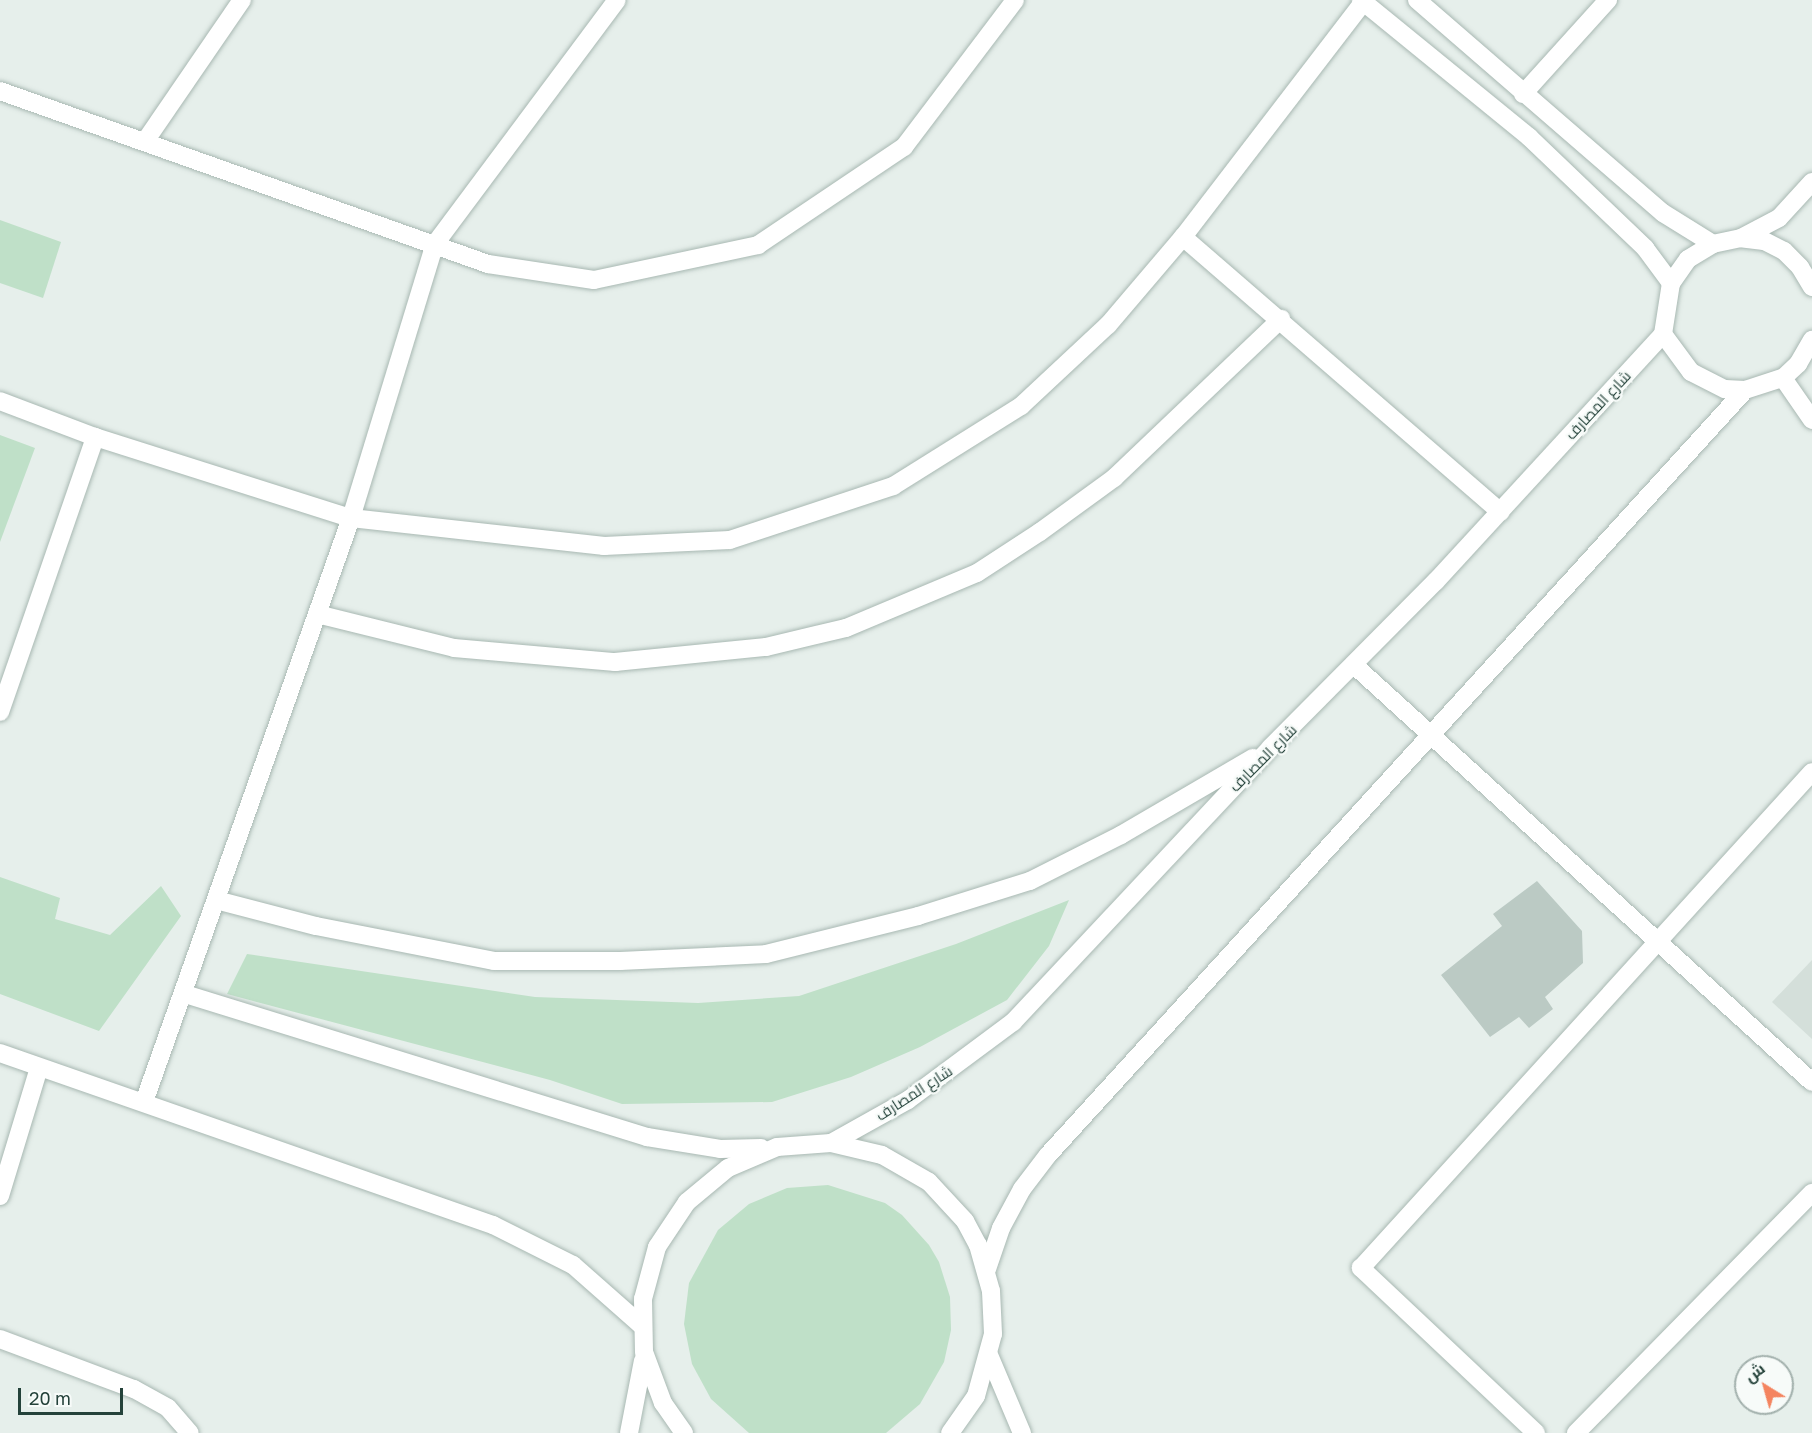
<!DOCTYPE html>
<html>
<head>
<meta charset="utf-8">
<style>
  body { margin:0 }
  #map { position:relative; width:1812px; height:1433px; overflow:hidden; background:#e6efeb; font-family:"Golos Text",Cairo,sans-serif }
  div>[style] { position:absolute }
  .built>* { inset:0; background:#d4dfda }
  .green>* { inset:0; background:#bfe0c8 }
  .building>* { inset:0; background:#bbcac4 }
  .roads { filter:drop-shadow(0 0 2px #a8b8b2) drop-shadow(0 0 2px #a8b8b2) }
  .minor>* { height:18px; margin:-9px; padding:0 9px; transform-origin:9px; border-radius:9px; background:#fff }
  span { translate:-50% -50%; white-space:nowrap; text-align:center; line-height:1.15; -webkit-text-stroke:4.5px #f7fbf9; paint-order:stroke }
  .street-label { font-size:15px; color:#24423a }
  .north { position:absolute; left:1734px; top:1355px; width:60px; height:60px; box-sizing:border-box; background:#f7fbf9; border:2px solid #a3b1ad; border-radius:50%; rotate:323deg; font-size:16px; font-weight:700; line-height:24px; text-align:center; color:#24423a }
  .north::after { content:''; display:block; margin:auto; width:21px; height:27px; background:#f4845f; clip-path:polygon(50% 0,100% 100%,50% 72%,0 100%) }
  .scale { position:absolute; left:18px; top:1388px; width:105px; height:27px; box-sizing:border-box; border:3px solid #24423a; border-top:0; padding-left:8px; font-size:18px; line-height:21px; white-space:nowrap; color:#24423a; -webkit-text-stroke:4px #f7fbf9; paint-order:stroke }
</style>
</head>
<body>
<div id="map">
  <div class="built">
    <i style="clip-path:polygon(1812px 960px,1812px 1039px,1772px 1002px)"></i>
  </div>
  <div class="green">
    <i style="clip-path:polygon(0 220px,61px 242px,43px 298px,0 283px)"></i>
    <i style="clip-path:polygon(0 435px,35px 448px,0 542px)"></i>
    <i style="clip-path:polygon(0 877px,60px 898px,55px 919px,110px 935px,161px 886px,181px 916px,99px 1031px,0 994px)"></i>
    <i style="clip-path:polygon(1069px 900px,1049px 946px,1007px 1000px,920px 1047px,851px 1077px,772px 1102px,622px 1104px,550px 1080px,227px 994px,247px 954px,535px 997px,698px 1003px,799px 996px,956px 944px)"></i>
    <i style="clip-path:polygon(828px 1185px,885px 1203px,902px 1215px,929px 1245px,939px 1262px,950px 1297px,951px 1330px,944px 1362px,920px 1404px,886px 1433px,749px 1433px,711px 1399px,692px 1364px,684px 1324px,689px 1283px,718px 1230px,749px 1204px,787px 1188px)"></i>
  </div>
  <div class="building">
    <i style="clip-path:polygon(1537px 881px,1582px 931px,1583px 963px,1545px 997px,1553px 1009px,1529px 1028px,1519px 1017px,1490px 1037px,1441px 975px,1502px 926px,1493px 914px)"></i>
  </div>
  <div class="roads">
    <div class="minor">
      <i style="left:1361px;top:0;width:217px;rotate:39.2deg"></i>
      <i style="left:1529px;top:137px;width:161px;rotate:43.7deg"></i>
      <i style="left:1645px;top:248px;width:44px;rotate:53.4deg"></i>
      <i style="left:1417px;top:0;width:325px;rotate:40.9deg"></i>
      <i style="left:1663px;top:213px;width:59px;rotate:31.8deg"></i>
      <i style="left:0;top:91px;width:518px;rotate:19.52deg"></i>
      <i style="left:488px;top:264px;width:107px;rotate:8.6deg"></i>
      <i style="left:594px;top:280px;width:168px;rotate:-12deg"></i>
      <i style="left:758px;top:245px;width:176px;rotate:-33.9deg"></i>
      <i style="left:904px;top:147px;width:184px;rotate:-52.9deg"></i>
      <i style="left:1523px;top:94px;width:127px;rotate:-47.9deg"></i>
      <i style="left:146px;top:140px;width:170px;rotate:-55.6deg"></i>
      <i style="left:1183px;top:237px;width:420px;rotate:40.9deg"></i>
      <i style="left:1741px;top:238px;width:43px;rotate:-27.8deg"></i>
      <i style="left:1779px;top:218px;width:49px;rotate:-47.5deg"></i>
      <i style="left:1812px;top:287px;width:23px;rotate:-121deg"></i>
      <i style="left:1800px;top:267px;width:23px;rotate:-135deg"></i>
      <i style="left:1784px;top:251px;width:22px;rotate:-153deg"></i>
      <i style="left:1764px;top:241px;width:23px;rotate:-173deg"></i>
      <i style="left:1741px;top:238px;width:29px;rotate:168deg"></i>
      <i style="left:1713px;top:244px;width:29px;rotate:149deg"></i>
      <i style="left:1688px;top:259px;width:29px;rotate:125deg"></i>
      <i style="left:1671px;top:283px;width:52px;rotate:98.9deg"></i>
      <i style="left:1663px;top:334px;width:47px;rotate:53.6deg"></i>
      <i style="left:1691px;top:372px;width:38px;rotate:27deg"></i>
      <i style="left:1725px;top:389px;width:20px;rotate:3deg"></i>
      <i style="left:1745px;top:390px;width:40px;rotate:-18deg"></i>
      <i style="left:1783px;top:378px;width:21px;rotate:-43deg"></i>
      <i style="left:1798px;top:364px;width:28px;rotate:-60deg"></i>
      <i style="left:1783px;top:378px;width:51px;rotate:55.4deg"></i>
      <i style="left:0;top:401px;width:102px;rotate:20.8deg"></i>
      <i style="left:95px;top:437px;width:269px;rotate:17.6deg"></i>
      <i style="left:351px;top:518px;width:255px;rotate:6.3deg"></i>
      <i style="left:604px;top:546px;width:126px;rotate:-2.7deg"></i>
      <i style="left:730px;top:540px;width:172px;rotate:-18.3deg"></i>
      <i style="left:893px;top:486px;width:151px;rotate:-32deg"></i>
      <i style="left:1021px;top:406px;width:119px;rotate:-43deg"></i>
      <i style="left:1108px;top:325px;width:116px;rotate:-49.6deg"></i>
      <i style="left:1183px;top:237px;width:299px;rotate:-52.5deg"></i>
      <i style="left:317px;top:614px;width:141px;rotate:13.9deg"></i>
      <i style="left:454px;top:648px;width:162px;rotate:5deg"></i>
      <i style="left:615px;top:662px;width:152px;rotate:-5.7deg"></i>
      <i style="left:766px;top:647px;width:82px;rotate:-13.4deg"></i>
      <i style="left:846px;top:628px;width:142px;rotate:-22.8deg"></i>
      <i style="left:977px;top:573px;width:75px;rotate:-33.1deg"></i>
      <i style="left:1040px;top:532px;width:92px;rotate:-36.1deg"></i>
      <i style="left:1114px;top:478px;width:231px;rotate:-43.6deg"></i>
      <i style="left:1354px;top:665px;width:619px;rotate:42.32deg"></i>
      <i style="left:0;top:712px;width:291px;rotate:-70.9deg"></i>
      <i style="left:216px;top:900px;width:103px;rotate:14.6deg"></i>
      <i style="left:316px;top:926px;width:181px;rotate:11.1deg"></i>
      <i style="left:494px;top:961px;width:126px"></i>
      <i style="left:620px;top:961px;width:146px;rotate:-2.7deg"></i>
      <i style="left:766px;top:954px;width:157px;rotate:-14deg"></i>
      <i style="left:918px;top:916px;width:117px;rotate:-17.4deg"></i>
      <i style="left:1030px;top:881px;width:102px;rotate:-26.8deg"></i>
      <i style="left:1121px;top:835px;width:153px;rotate:-30.3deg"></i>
      <i style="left:185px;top:994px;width:484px;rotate:17.2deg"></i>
      <i style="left:647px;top:1137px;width:74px;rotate:9.3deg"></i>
      <i style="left:720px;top:1149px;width:41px;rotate:-1.4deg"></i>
      <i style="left:0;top:1053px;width:522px;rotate:19.23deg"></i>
      <i style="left:493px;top:1225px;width:89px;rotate:26.6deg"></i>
      <i style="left:573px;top:1265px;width:91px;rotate:41.4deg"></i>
      <i style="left:144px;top:1102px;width:620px;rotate:-70.48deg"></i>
      <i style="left:351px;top:518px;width:287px;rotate:-73deg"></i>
      <i style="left:435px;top:244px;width:304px;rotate:-53.3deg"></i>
      <i style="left:831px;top:1143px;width:88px;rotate:-29.2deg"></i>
      <i style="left:908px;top:1100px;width:131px;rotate:-36.6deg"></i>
      <i style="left:1013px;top:1022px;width:376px;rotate:-46.8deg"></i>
      <i style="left:1270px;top:748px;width:235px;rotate:-45.2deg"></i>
      <i style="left:1436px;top:581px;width:335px;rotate:-47.4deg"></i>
      <i style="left:0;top:1196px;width:134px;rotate:-73.1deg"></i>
      <i style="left:987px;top:1269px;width:43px;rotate:-71.1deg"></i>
      <i style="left:1001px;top:1228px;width:44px;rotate:-61.7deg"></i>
      <i style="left:1022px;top:1189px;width:43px;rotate:-52.6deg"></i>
      <i style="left:1048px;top:1155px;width:1035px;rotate:-47.66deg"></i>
      <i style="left:0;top:1339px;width:143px;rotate:20.5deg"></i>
      <i style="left:134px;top:1389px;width:39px;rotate:29deg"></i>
      <i style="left:168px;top:1408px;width:33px;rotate:49deg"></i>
      <i style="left:989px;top:1355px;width:85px;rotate:67.1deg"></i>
      <i style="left:629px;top:1433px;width:74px;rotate:-79.1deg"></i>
      <i style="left:684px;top:1433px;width:37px;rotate:-125deg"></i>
      <i style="left:663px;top:1403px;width:54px;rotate:-110.4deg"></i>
      <i style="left:644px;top:1352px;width:53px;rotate:-91.1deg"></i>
      <i style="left:643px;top:1299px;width:54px;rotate:-74.9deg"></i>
      <i style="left:657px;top:1247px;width:54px;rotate:-56.3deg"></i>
      <i style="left:687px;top:1202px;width:53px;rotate:-39.7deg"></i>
      <i style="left:728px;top:1168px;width:53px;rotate:-23.2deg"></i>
      <i style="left:777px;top:1147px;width:54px;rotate:-4.2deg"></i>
      <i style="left:831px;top:1143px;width:52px;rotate:13.2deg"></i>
      <i style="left:882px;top:1155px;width:54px;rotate:29.9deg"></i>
      <i style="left:929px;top:1182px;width:53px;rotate:47.3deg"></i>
      <i style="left:965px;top:1221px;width:27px;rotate:62deg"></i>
      <i style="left:978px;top:1245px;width:48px;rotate:74.2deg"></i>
      <i style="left:991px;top:1291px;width:43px;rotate:87.3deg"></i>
      <i style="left:993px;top:1334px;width:64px;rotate:105.3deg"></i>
      <i style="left:976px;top:1396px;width:45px;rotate:125.1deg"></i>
      <i style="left:1536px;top:1433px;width:241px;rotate:-136.7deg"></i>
      <i style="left:1361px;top:1268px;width:670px;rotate:-47.72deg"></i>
      <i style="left:1576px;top:1433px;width:337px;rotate:-45.5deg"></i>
    </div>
  </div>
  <div class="street-label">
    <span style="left:1598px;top:405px;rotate:-47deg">شارع المصارف</span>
    <span style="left:1263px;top:758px;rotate:-45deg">شارع المصارف</span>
    <span style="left:914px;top:1093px;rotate:-33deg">شارع المصارف</span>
  </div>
  <div class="north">ش</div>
  <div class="scale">20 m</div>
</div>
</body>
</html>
